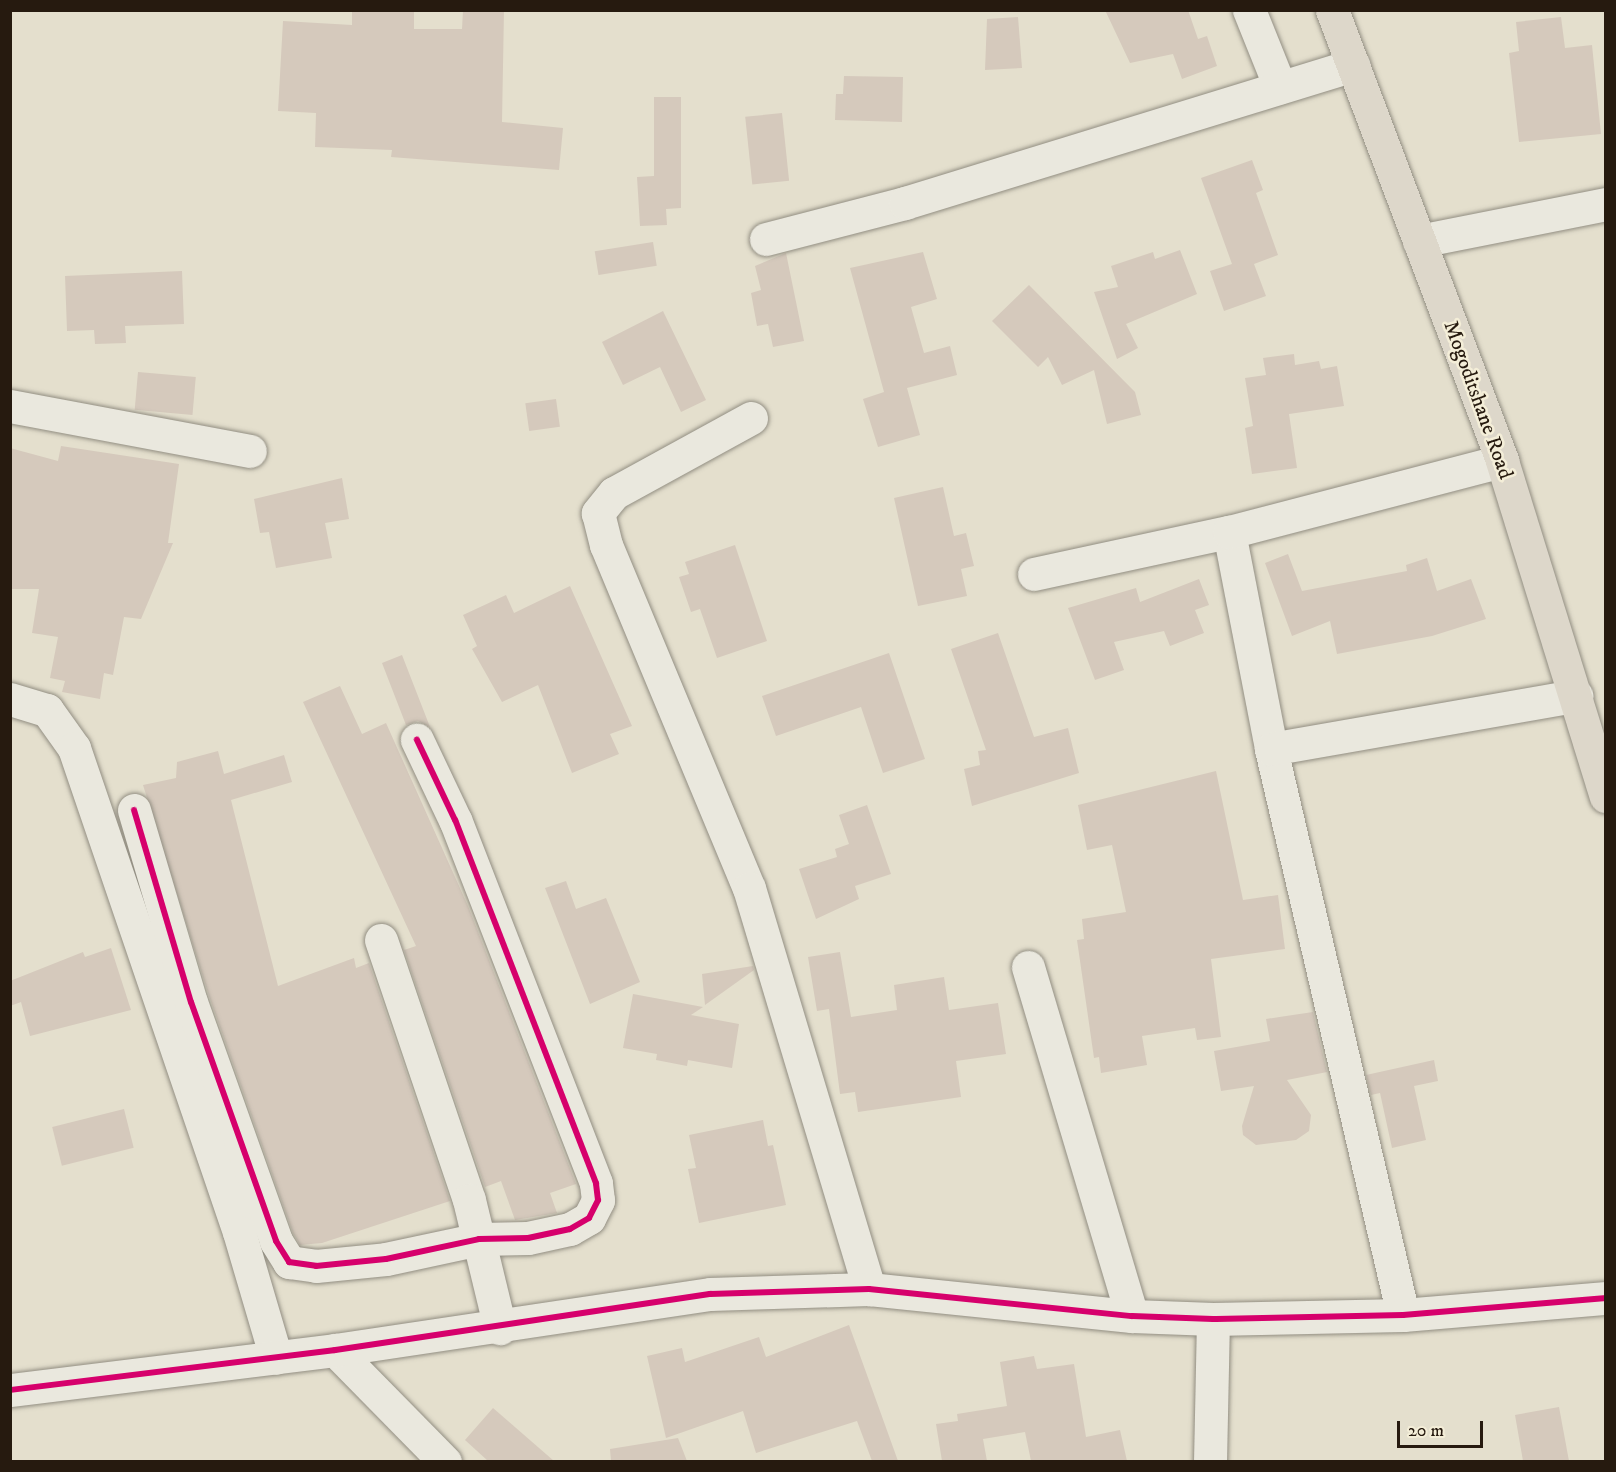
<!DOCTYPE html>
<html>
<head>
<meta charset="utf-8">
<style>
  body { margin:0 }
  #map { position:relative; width:1616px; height:1472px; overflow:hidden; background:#e4dfcd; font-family:"IM FELL DW Pica",serif }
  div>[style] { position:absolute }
  .building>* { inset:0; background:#d5c9bc; transform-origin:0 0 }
  .roads { filter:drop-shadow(0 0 2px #928e82) drop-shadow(0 0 2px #928e82) }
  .minor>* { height:33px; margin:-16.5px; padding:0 16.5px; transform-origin:16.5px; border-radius:16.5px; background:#eae8de }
  .major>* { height:33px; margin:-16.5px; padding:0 16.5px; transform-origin:16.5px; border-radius:16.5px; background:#ddd7ca }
  .cycleway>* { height:6px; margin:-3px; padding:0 3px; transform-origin:3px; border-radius:3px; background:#d6006c }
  span { translate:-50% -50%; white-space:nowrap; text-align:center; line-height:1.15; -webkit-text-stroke:5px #f4eed8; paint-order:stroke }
  .street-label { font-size:21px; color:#261a0f }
  .frame { position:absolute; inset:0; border:12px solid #261a0f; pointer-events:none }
  .scale { position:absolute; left:1397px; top:1421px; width:86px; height:27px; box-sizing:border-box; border:3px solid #261a0f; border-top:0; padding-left:8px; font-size:18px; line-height:21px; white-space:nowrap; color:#261a0f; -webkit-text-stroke:4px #f4eed8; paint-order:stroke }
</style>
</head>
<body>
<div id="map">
  <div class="building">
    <i style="clip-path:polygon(352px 10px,414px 10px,414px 29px,462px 29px,463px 10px,504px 10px,502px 122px,563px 128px,559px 170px,391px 157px,392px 150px,315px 147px,316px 113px,278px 111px,283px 21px,352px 25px)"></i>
    <i style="clip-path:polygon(1105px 10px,1188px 10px,1198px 39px,1207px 36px,1217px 66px,1182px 79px,1173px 54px,1130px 63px)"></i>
    <i style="clip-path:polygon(1018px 17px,1022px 68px,985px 70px,987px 19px)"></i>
    <i style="clip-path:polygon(1561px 17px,1565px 48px,1592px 45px,1601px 134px,1519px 142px,1509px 53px,1519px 51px,1516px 22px)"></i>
    <i style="clip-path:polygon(844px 76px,903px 77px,902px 122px,835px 120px,836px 94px,843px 94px)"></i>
    <i style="clip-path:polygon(654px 97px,681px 97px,681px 208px,666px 209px,667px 225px,640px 226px,637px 177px,654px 176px)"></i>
    <i style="left:782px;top:113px;width:68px;height:37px;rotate:84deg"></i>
    <i style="clip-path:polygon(1252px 160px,1263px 190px,1256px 193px,1278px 255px,1254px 264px,1266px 296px,1224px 311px,1210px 271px,1232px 264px,1201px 178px)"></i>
    <i style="left:653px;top:242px;width:24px;height:59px;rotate:81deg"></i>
    <i style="clip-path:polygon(1180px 250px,1197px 294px,1126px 324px,1138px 348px,1117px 359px,1094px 292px,1118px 287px,1111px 266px,1153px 252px,1155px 259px)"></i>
    <i style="clip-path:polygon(923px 252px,937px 299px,911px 307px,924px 353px,950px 346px,957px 375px,907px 388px,920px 435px,878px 447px,863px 399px,884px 392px,850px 268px)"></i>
    <i style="clip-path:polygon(786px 253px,804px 341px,773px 347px,768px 324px,757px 326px,751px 293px,761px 290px,755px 266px)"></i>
    <i style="clip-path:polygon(182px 271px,184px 324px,125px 326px,126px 343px,95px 344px,94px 330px,67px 331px,65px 276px)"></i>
    <i style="clip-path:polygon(1029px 285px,1135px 392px,1141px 415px,1107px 424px,1094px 370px,1062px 385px,1048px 357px,1038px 367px,992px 321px)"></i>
    <i style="clip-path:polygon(663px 311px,706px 400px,681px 412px,660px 367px,623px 385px,602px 342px)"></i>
    <i style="clip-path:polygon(1294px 354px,1295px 365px,1319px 361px,1321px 369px,1337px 366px,1344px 406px,1289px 414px,1297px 468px,1252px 474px,1245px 428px,1253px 426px,1245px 378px,1266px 375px,1263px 358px)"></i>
    <i style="left:138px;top:372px;width:58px;height:38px;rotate:5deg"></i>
    <i style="left:556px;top:399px;width:28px;height:31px;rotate:82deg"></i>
    <i style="clip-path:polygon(61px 446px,179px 464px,168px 543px,173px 543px,141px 619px,124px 617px,113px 675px,104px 673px,100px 699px,62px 692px,65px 681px,50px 678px,58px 637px,32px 633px,39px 589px,10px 589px,10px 448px,58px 461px)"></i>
    <i style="clip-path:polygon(342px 478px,349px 519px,325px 523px,332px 558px,276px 568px,269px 532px,260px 533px,254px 499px)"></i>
    <i style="clip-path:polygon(943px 487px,954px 536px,966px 533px,974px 566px,961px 569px,967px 596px,918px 606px,894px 498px)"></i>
    <i style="clip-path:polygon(735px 545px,767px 641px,717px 658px,700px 609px,691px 612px,679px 577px,689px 574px,685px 562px)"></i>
    <i style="clip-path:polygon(1288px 554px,1302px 591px,1407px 571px,1406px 565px,1427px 558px,1437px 591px,1471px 579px,1486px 619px,1432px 636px,1337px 654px,1330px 621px,1292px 636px,1265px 563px)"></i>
    <i style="clip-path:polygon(1199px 579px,1209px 605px,1195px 610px,1204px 633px,1170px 646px,1164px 631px,1114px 642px,1124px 670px,1095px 680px,1068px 608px,1136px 588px,1140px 602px)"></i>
    <i style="clip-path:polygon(570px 586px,632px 726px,610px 734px,619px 754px,572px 773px,538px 685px,502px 702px,472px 649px,477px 646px,463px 615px,506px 595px,514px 613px)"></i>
    <i style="clip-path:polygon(998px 633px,1034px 737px,1068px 728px,1079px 773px,972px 806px,964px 769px,980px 765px,978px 751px,986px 750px,951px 649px)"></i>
    <i style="clip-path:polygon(889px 653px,925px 759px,883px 773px,861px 707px,776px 736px,762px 696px)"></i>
    <i style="clip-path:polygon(402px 655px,430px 727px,418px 721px,406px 725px,382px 663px)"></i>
    <i style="clip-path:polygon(340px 686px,362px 734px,386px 723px,468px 906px,576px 1184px,550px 1193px,557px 1213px,515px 1220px,501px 1181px,485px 1187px,404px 950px,416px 946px,303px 702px)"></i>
    <i style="clip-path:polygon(218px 751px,224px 774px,284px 755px,292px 782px,231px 800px,278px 986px,354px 958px,356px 968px,369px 963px,450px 1201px,322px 1243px,300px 1245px,293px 1233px,209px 996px,143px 785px,176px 778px,177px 762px)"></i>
    <i style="clip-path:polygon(1216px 771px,1243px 900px,1278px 895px,1285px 949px,1211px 959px,1221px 1037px,1197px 1040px,1195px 1028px,1142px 1036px,1147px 1065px,1101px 1073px,1099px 1057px,1094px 1058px,1077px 940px,1084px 939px,1082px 919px,1126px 912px,1112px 845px,1087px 850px,1078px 805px)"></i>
    <i style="clip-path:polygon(867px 805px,891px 874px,855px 886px,859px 899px,816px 919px,799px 869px,837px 857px,835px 849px,849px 844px,839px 815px)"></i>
    <i style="clip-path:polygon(566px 881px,576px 909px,606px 898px,640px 982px,590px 1004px,545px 888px)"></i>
    <i style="clip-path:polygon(111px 948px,131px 1010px,30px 1036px,21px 1002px,10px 1006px,10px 981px,83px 952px,85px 957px)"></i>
    <i style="clip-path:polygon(840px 952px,851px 1017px,897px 1010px,894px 985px,944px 977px,949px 1010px,998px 1003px,1006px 1054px,956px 1061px,961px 1097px,858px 1112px,855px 1092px,840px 1094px,829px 1009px,817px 1011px,808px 957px)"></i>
    <i style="clip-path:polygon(753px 966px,754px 970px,705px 1005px,702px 974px)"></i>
    <i style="clip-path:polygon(633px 994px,703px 1007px,691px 1015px,739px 1024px,732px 1068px,688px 1060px,687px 1066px,656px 1060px,657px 1054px,623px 1048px)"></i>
    <i style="clip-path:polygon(1313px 1012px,1327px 1072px,1287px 1080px,1311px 1115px,1309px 1131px,1296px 1140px,1256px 1145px,1243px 1135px,1242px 1126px,1254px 1086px,1221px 1091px,1214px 1051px,1270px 1041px,1266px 1019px)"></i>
    <i style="clip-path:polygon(1434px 1060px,1438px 1081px,1414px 1086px,1426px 1140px,1392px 1148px,1380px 1093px,1371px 1095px,1366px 1075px)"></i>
    <i style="left:124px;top:1109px;width:40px;height:74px;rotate:76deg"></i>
    <i style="clip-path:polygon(763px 1120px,768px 1146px,773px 1145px,786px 1205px,699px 1223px,688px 1169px,696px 1168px,689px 1135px)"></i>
    <i style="clip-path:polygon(849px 1325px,898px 1461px,872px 1461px,857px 1421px,756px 1453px,743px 1411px,666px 1438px,647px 1356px,682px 1348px,685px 1362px,759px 1337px,766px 1357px)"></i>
    <i style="clip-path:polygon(1034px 1356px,1037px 1369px,1074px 1364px,1086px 1437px,1120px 1430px,1127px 1461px,1031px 1461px,1025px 1432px,983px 1439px,987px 1461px,942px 1461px,936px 1424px,958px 1421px,957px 1414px,1007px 1406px,1000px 1362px)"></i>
    <i style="clip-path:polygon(1559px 1407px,1569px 1461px,1523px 1461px,1515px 1415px)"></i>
    <i style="clip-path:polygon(493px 1408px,554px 1461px,488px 1461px,465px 1440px)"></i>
    <i style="clip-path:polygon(678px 1438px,687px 1461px,611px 1461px,610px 1449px)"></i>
  </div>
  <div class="roads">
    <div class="minor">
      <i style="left:1249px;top:10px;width:83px;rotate:68.1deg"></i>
      <i style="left:766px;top:239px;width:144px;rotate:-14.5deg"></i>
      <i style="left:905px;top:203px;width:469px;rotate:-17.1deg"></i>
      <i style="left:1419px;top:241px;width:191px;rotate:-11.2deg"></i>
      <i style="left:10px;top:406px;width:244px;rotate:10.6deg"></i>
      <i style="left:751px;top:418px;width:156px;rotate:151.3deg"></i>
      <i style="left:614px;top:493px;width:26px;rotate:129deg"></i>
      <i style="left:598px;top:513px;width:33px;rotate:76deg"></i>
      <i style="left:606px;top:545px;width:372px;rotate:67.4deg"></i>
      <i style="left:749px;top:888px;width:419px;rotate:73.3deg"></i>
      <i style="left:1229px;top:532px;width:221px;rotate:79deg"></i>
      <i style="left:1271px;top:749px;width:581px;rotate:76.87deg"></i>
      <i style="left:1034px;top:574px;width:199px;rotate:-12.2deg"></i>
      <i style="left:1229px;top:532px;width:282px;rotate:-14.6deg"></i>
      <i style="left:10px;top:699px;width:39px;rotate:17deg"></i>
      <i style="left:47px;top:710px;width:47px;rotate:54.6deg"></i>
      <i style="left:74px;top:748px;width:511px;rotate:71.18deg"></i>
      <i style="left:239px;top:1232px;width:131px;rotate:73.6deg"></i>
      <i style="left:1271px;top:749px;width:310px;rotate:-9.9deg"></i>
      <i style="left:134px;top:810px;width:200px;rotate:73.5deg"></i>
      <i style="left:191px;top:1002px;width:254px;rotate:70.4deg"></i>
      <i style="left:276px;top:1241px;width:25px;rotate:58deg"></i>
      <i style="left:289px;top:1262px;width:27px;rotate:8deg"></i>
      <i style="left:316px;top:1266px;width:70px;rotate:-5.7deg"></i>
      <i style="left:386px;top:1259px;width:95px;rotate:-12.1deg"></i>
      <i style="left:479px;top:1239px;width:49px;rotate:-1.2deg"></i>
      <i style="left:528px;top:1238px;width:43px;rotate:-12.1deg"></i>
      <i style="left:570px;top:1229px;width:22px;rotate:-30deg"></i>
      <i style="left:589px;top:1218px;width:20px;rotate:-63deg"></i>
      <i style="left:598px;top:1200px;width:17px;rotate:-97deg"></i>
      <i style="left:596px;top:1183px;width:389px;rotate:-111.2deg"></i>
      <i style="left:455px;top:820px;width:89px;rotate:-115.4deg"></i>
      <i style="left:381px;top:940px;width:274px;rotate:71.3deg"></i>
      <i style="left:469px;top:1200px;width:132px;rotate:76.4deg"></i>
      <i style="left:1028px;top:967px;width:364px;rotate:73.4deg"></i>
      <i style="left:335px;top:1350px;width:157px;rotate:45.5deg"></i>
      <i style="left:10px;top:1390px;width:327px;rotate:-7deg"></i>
      <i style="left:335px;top:1350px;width:379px;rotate:-8.5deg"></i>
      <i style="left:710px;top:1294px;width:159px;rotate:-1.8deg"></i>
      <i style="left:869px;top:1289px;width:264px;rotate:5.9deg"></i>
      <i style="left:1132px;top:1316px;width:81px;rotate:2.1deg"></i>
      <i style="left:1213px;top:1319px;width:190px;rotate:-1.2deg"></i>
      <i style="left:1403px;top:1315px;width:204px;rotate:-4.8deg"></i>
      <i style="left:1210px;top:1462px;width:143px;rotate:-88.8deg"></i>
    </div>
    <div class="major">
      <i style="left:1332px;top:10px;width:482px;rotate:69.3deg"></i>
      <i style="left:1502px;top:461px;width:351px;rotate:72.8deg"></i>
    </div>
  </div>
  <div class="cycleway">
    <i style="left:134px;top:810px;width:200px;rotate:73.5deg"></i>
    <i style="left:191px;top:1002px;width:254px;rotate:70.4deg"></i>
    <i style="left:276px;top:1241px;width:25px;rotate:58deg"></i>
    <i style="left:289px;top:1262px;width:27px;rotate:8deg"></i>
    <i style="left:316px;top:1266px;width:70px;rotate:-5.7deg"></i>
    <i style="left:386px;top:1259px;width:95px;rotate:-12.1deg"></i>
    <i style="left:479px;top:1239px;width:49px;rotate:-1.2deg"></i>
    <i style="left:528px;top:1238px;width:43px;rotate:-12.1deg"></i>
    <i style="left:570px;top:1229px;width:22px;rotate:-30deg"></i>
    <i style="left:589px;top:1218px;width:20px;rotate:-63deg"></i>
    <i style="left:598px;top:1200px;width:17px;rotate:-97deg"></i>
    <i style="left:596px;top:1183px;width:389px;rotate:-111.2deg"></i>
    <i style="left:455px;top:820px;width:89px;rotate:-115.4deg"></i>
    <i style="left:10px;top:1390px;width:327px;rotate:-7deg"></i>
    <i style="left:335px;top:1350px;width:379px;rotate:-8.5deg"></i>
    <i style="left:710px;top:1294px;width:159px;rotate:-1.8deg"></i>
    <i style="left:869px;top:1289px;width:264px;rotate:5.9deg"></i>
    <i style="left:1132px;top:1316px;width:81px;rotate:2.1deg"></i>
    <i style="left:1213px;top:1319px;width:190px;rotate:-1.2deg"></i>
    <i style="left:1403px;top:1315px;width:204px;rotate:-4.8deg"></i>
  </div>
  <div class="street-label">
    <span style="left:1478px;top:400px;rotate:70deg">Mogoditshane Road</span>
  </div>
  <div class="frame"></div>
  <div class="scale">20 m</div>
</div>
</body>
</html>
